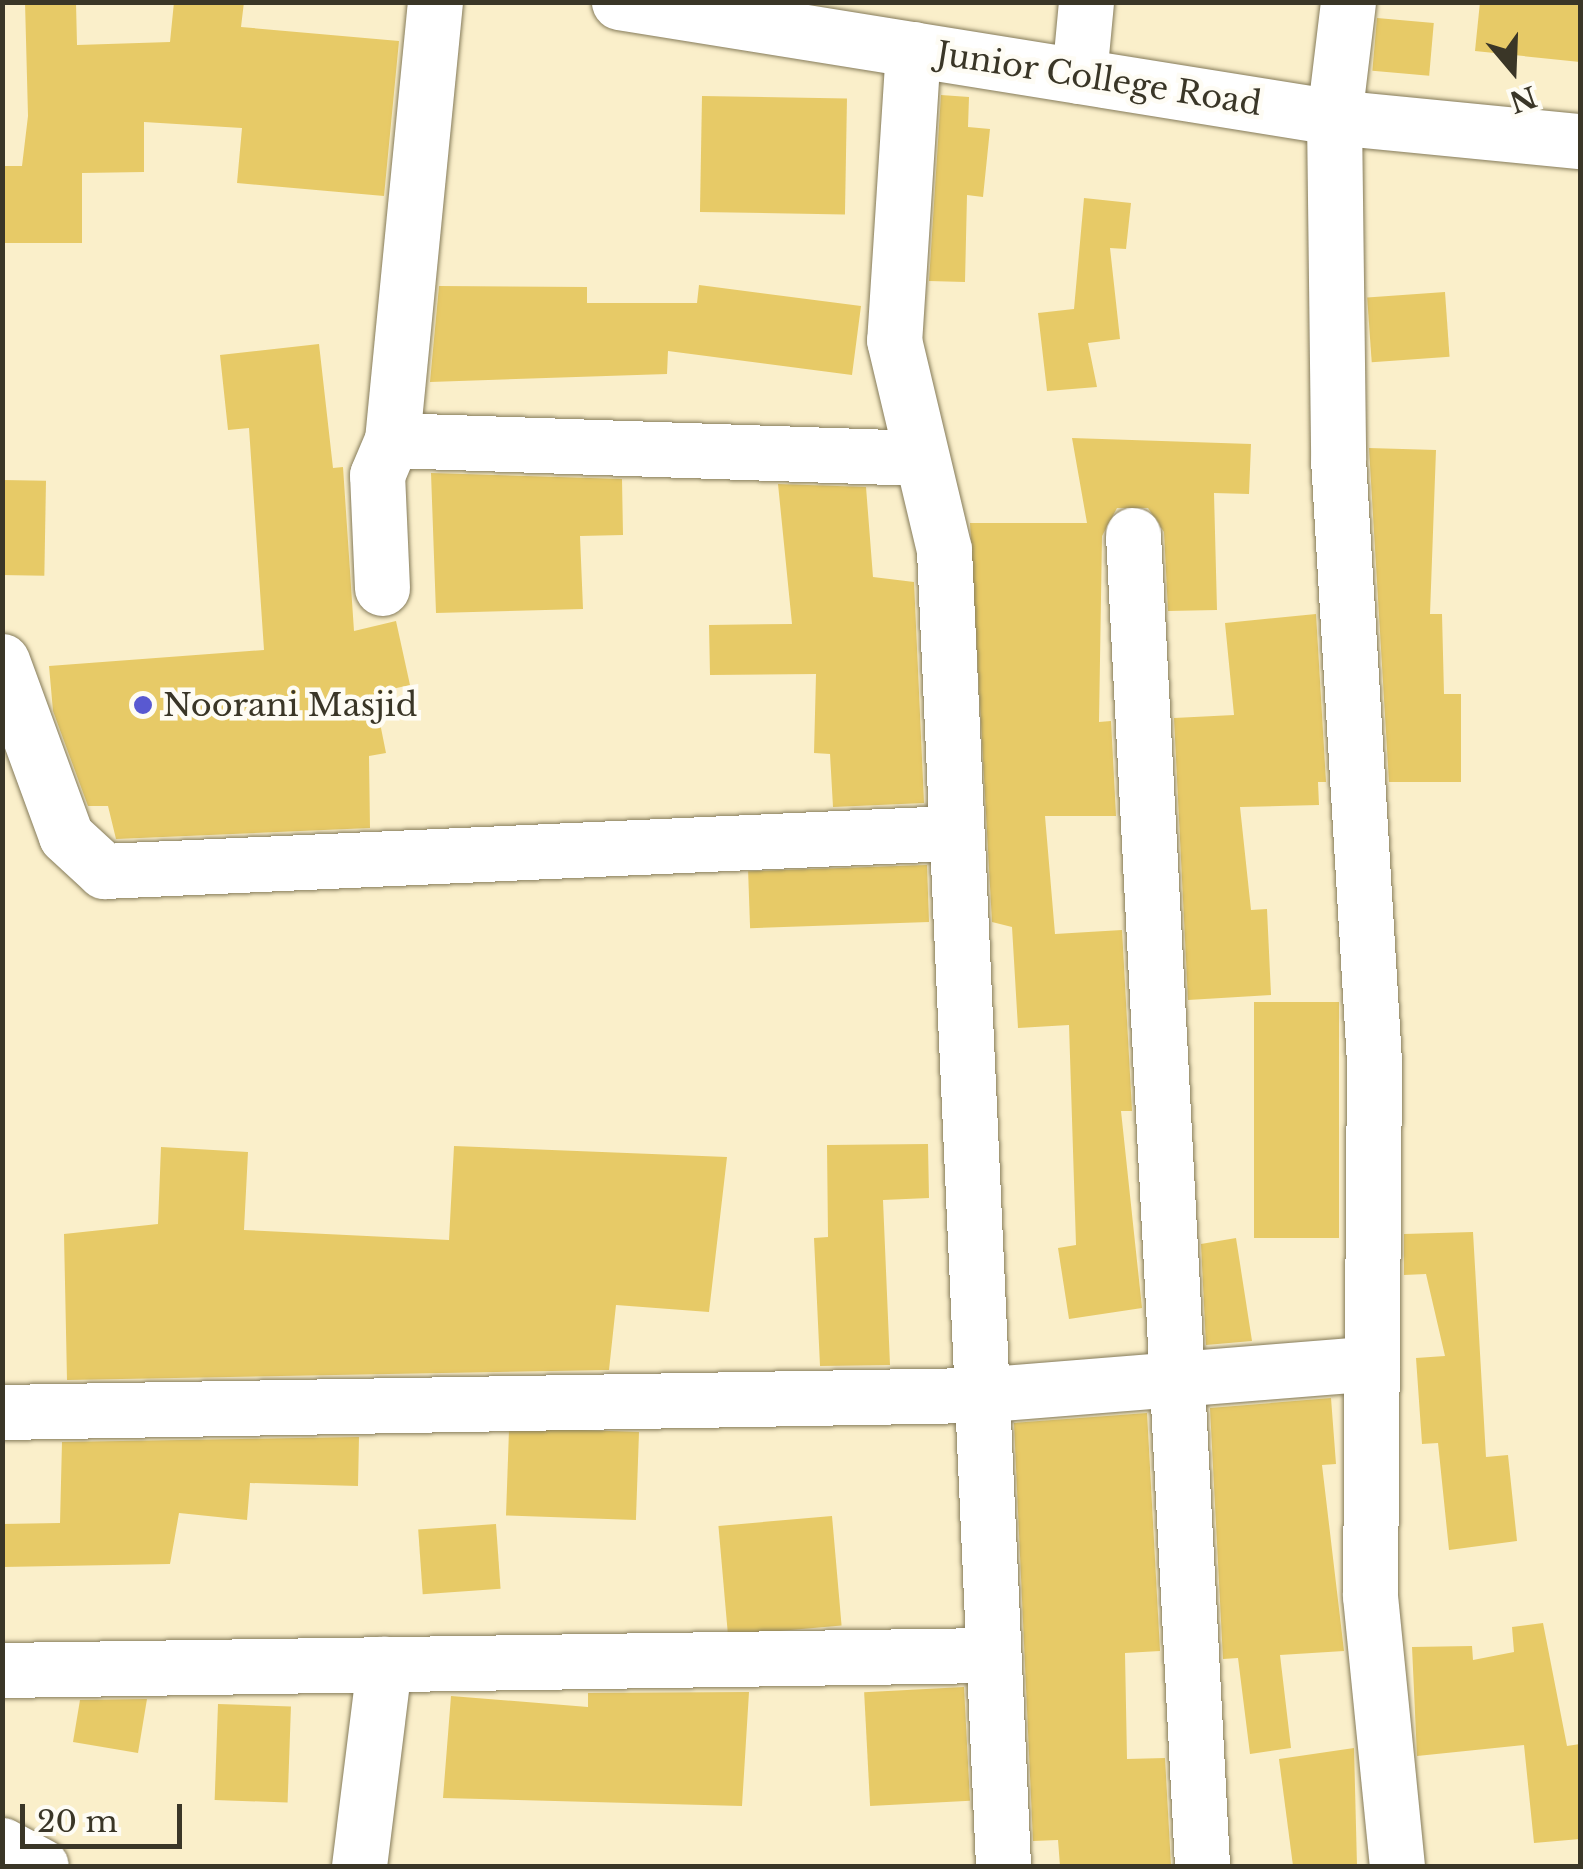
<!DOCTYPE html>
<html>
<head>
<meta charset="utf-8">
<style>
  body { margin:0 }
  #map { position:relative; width:1583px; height:1869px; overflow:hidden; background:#faefca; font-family:"Libre Baskerville",serif }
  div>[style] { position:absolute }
  .building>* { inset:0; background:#e7ca67; transform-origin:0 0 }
  .roads { filter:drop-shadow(0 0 2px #857b5a) drop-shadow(0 0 2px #857b5a) }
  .minor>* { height:55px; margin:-27.5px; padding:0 27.5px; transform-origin:27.5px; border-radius:27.5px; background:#fff }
  .dots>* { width:28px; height:28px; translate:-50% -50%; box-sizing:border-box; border:5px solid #fefcf4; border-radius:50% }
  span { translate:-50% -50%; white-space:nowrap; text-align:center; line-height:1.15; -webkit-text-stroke:9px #fefcf4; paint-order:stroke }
  .street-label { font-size:32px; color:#3a3627 }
  .poi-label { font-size:32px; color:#3a3627 }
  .left { translate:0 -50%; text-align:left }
  .frame { position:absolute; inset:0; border:5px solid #3a3627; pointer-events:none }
  .north { position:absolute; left:1463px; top:20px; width:100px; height:100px; -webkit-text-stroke:8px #fefcf4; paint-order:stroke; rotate:161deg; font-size:28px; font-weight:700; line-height:40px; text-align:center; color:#3a3627 }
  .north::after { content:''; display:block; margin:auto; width:35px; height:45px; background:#3a3627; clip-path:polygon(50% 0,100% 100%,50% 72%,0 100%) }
  .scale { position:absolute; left:20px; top:1804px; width:162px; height:45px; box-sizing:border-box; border:5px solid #3a3627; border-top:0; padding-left:12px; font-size:30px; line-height:35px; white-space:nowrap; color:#3a3627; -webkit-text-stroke:8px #fefcf4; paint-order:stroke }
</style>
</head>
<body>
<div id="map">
  <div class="building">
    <i style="clip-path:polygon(25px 2px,76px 2px,77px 45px,170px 42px,174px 2px,244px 2px,241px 27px,399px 41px,384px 196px,237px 183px,242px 128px,144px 122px,144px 172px,82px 173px,82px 243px,2px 243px,2px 166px,22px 166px,28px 116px)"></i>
    <i style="clip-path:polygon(1480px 2px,1580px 2px,1580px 62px,1475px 51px)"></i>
    <i style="left:1377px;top:18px;width:57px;height:53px;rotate:5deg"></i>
    <i style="clip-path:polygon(941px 95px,969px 97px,968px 127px,990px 129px,983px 197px,967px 195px,965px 282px,929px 281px)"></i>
    <i style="left:702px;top:96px;width:145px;height:116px;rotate:1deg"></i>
    <i style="clip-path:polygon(1084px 198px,1131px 203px,1126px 249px,1110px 248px,1120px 339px,1088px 343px,1097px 387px,1047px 391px,1038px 313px,1074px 309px)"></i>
    <i style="clip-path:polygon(699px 285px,861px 306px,852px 375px,668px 351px,667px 374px,430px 382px,439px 286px,587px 287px,587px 303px,697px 303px)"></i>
    <i style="left:1445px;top:292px;width:65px;height:78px;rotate:86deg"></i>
    <i style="clip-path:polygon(319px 344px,333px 468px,343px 467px,354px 631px,396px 621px,410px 685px,374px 693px,386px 753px,369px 756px,370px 828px,116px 839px,108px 806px,88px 806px,53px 711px,49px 666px,264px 650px,249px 428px,228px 430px,220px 355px)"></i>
    <i style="clip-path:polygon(1072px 438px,1251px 444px,1249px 494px,1214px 493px,1217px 610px,1168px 611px,1164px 532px,1148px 508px,1117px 508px,1102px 536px,1099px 722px,1111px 721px,1116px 816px,1045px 816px,1055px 934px,1122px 930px,1132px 1111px,1121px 1111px,1142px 1308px,1069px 1319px,1058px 1248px,1076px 1245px,1069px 1025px,1018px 1028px,1012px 927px,992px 922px,970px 523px,1087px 523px)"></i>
    <i style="clip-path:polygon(1369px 448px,1436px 450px,1430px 614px,1442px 614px,1444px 694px,1461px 694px,1461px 782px,1389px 782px)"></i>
    <i style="clip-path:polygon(431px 473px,622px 479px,623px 535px,580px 536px,583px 609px,436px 613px)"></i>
    <i style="left:2px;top:480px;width:44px;height:95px;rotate:1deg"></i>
    <i style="clip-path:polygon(778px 484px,866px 487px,873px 577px,914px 582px,924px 803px,833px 807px,830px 754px,814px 753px,816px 674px,710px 675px,709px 625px,792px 624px)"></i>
    <i style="clip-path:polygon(1316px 614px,1326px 782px,1318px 782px,1319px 805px,1240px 807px,1251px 910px,1267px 909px,1271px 995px,1188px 1000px,1174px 718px,1234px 715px,1225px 623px)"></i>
    <i style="left:927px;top:865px;width:57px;height:179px;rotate:88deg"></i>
    <i style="left:1339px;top:1002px;width:236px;height:85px;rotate:90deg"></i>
    <i style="clip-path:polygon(928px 1144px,929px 1198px,883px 1200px,890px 1365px,820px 1366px,814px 1238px,828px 1237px,827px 1145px)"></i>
    <i style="clip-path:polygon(454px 1146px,727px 1157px,709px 1312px,616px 1305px,609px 1370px,67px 1380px,64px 1234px,158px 1224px,161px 1147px,248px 1152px,244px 1230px,449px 1240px)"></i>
    <i style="clip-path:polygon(1473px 1232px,1486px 1457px,1508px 1455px,1517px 1541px,1449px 1550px,1438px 1443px,1422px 1444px,1416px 1358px,1445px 1356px,1426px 1274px,1404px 1275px,1404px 1234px)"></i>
    <i style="clip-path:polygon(1236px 1238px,1252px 1341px,1206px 1345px,1201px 1244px)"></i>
    <i style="clip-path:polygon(1331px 1398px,1336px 1464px,1322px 1465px,1344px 1651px,1280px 1655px,1291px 1748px,1250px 1754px,1238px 1658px,1223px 1659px,1210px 1408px)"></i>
    <i style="clip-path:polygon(1147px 1413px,1160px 1651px,1125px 1653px,1127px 1759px,1165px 1758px,1171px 1866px,1060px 1866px,1058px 1840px,1033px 1841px,1014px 1423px)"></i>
    <i style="left:639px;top:1432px;width:88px;height:130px;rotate:92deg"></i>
    <i style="clip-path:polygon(359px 1437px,358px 1486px,250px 1483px,247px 1520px,179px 1513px,170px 1564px,2px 1567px,2px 1524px,60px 1523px,62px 1442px)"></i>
    <i style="left:832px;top:1516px;width:110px;height:114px;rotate:85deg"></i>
    <i style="left:496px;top:1524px;width:65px;height:78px;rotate:86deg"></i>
    <i style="clip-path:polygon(1543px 1623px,1567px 1746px,1580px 1744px,1580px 1839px,1534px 1843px,1524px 1745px,1417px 1756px,1412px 1647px,1472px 1646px,1473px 1660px,1514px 1652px,1512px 1627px)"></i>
    <i style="left:964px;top:1687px;width:114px;height:100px;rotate:87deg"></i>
    <i style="clip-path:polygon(749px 1692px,742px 1806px,443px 1798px,451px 1696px,588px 1707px,588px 1693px)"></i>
    <i style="clip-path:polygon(147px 1699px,138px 1753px,73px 1742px,80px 1700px)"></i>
    <i style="left:218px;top:1704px;width:73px;height:96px;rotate:2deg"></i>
    <i style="clip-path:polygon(1354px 1748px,1357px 1866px,1293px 1866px,1279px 1759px)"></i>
  </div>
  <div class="roads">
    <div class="minor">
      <i style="left:619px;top:2px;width:724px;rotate:9.14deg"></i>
      <i style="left:1334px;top:117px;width:247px;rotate:5.6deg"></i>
      <i style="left:1348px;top:2px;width:116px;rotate:96.9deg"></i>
      <i style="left:1334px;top:117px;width:342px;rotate:89.3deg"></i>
      <i style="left:1338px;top:459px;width:603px;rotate:86.58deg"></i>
      <i style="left:1374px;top:1061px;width:535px;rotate:90.43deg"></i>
      <i style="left:1370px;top:1596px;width:271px;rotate:84.3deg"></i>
      <i style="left:913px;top:49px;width:292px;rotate:93.7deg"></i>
      <i style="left:894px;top:340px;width:216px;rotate:76.6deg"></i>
      <i style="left:944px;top:550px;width:1317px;rotate:87.43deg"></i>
      <i style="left:1079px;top:76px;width:74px;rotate:-84.6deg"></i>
      <i style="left:392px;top:440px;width:529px;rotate:1.95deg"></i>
      <i style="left:1133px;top:535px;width:1333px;rotate:87.03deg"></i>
      <i style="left:382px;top:588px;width:113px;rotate:-92.5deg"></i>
      <i style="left:377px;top:475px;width:38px;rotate:-67deg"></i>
      <i style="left:392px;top:440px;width:440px;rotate:-84.4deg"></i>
      <i style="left:2px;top:661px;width:186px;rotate:69.9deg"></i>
      <i style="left:66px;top:836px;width:52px;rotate:42.6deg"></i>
      <i style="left:104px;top:871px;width:849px;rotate:-2.57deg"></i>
      <i style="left:2px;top:1412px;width:976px;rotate:-1deg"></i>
      <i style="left:978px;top:1395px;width:395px;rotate:-4.6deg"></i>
      <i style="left:2px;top:1670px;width:990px;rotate:-0.87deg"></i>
      <i style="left:2px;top:1845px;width:44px;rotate:28.3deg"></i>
      <i style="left:359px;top:1866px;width:204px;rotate:-82.9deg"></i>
    </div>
  </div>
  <div class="dots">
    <i style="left:143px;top:705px;background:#5959d1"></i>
  </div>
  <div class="street-label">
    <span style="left:1099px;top:79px;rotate:9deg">Junior College Road</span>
  </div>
  <div class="poi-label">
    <span class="left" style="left:163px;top:705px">Noorani Masjid</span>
  </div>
  <div class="frame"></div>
  <div class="north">N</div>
  <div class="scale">20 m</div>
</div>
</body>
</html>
